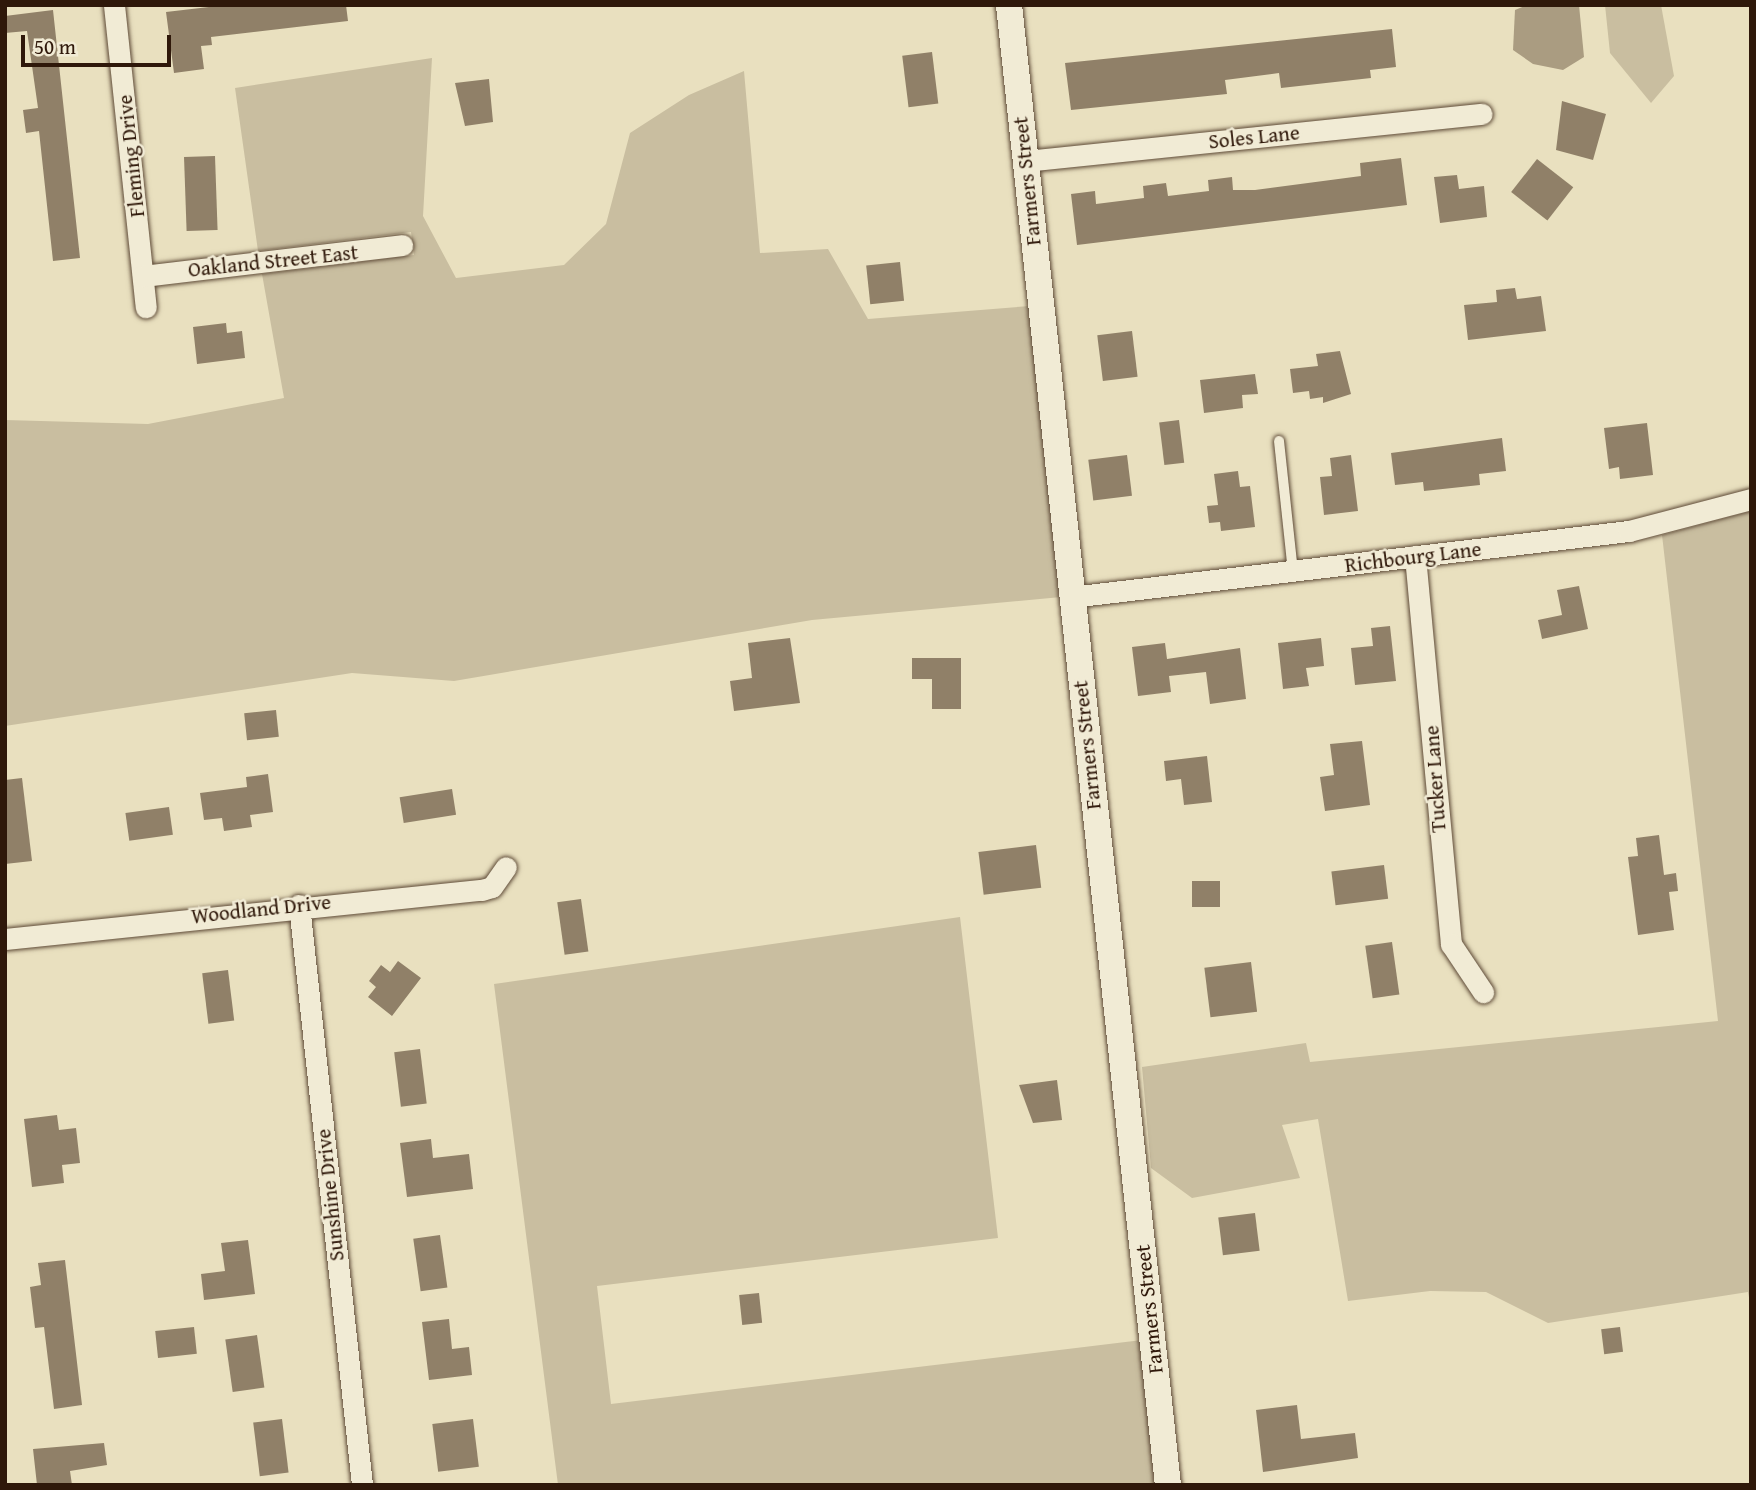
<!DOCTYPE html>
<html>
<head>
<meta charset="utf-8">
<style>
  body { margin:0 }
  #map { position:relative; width:1756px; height:1490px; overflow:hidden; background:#e9e0bf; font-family:"Gentium Book Plus",serif }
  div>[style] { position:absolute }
  .green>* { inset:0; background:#c9bea0 }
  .water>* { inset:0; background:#aa9c81 }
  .building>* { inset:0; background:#908068; transform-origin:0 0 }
  .roads { filter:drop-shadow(0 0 2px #5e4a37) drop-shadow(0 0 2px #5e4a37) }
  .service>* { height:10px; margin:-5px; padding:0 5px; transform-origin:5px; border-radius:5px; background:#f1ebd5 }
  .minor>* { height:21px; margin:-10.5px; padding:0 10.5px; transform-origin:10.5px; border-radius:10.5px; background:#f1ebd5 }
  .tertiary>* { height:26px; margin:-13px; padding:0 13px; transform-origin:13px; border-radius:13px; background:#f1ebd5 }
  span { translate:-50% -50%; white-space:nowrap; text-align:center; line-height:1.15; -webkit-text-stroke:5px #f1ebd5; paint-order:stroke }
  .street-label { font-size:21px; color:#2f180a }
  .frame { position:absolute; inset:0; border:7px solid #2f180a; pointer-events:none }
  .scale { position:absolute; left:21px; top:35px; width:150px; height:32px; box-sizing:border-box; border:4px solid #2f180a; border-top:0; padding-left:9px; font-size:21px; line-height:24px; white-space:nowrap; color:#2f180a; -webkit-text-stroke:5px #f1ebd5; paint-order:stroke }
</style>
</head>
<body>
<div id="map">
  <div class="green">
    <i style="clip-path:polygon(1605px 5px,1661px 5px,1674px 76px,1651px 103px,1610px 53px)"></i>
    <i style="clip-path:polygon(432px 58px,423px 216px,456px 278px,564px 265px,606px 224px,630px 133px,689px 95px,744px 71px,760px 253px,828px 249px,868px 319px,1030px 306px,1061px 597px,812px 620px,454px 681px,352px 673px,5px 726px,5px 420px,148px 424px,284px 398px,262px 274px,414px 255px,411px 232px,258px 251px,235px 88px)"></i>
    <i style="clip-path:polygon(1751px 511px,1751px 1308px,1748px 1292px,1548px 1323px,1486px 1292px,1430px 1291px,1348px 1301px,1318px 1119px,1282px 1125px,1300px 1178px,1192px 1198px,1151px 1168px,1142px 1067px,1306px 1043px,1310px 1062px,1718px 1021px,1662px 535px)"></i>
    <i style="clip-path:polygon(960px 917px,998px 1238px,597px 1286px,611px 1404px,1142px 1340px,1158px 1485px,558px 1485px,494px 984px)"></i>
  </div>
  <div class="water">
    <i style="clip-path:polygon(1527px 5px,1579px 5px,1584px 57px,1563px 70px,1533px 64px,1513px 50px,1515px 10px)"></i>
  </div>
  <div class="building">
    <i style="clip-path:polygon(226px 5px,346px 5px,348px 21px,211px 37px,212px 45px,201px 46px,204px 69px,174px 73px,166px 12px)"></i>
    <i style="clip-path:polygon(53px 10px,80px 258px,53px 261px,39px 131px,26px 133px,23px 110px,38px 108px,27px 31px,5px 33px,5px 16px)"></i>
    <i style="clip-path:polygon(1392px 29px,1396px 67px,1370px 70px,1371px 78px,1281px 88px,1279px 73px,1225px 80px,1227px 94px,1071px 110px,1065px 63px)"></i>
    <i style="left:932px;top:52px;width:52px;height:30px;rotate:83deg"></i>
    <i style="clip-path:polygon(489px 79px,493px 122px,465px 126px,455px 83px)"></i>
    <i style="clip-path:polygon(1562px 101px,1606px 114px,1593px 160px,1556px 150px)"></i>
    <i style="left:215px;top:156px;width:74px;height:31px;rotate:88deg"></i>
    <i style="clip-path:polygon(1401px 158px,1407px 205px,1077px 245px,1071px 194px,1095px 191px,1096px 204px,1144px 198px,1143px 186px,1166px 183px,1168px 196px,1209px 191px,1208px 180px,1232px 177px,1233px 190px,1255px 190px,1361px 176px,1360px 163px)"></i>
    <i style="left:1537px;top:159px;width:46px;height:42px;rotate:38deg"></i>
    <i style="clip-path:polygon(1457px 175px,1459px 189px,1484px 186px,1487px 217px,1440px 223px,1434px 177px)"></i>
    <i style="left:900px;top:262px;width:39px;height:34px;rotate:84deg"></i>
    <i style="clip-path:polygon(1515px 288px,1517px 299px,1541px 296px,1546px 331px,1468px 340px,1464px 305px,1497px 302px,1496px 290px)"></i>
    <i style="clip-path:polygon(226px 323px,227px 333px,242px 331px,245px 358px,197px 364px,193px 327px)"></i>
    <i style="left:1132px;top:331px;width:46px;height:35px;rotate:83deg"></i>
    <i style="clip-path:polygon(1340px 351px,1351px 394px,1323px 403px,1323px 397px,1310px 399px,1309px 391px,1293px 393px,1290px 369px,1318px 366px,1316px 354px)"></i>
    <i style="clip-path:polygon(1255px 374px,1258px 394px,1242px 395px,1243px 408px,1204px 413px,1200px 380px)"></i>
    <i style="left:1179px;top:420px;width:43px;height:20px;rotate:83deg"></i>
    <i style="clip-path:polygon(1647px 423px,1653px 475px,1620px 479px,1619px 467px,1609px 469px,1604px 428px)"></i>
    <i style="clip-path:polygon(1502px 438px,1506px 471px,1479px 474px,1480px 485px,1424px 491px,1423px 482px,1395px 485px,1391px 453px)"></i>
    <i style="left:1127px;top:455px;width:41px;height:39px;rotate:83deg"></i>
    <i style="clip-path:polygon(1351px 455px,1358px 511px,1324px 515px,1320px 477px,1332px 476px,1330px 458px)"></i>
    <i style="clip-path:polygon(1238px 471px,1240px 487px,1250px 486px,1255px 527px,1221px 531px,1220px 522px,1209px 523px,1207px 506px,1218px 505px,1214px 474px)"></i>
    <i style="clip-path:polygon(1579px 586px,1588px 629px,1542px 639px,1538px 620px,1562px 615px,1557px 590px)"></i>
    <i style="clip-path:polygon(1390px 626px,1396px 681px,1355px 685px,1351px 648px,1373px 646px,1371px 628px)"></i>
    <i style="clip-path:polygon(790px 638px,800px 703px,734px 711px,730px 681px,752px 678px,748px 643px)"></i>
    <i style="clip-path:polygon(1321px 638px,1324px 666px,1306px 668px,1309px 686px,1283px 689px,1278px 643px)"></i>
    <i style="clip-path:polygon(1165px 643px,1167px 659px,1240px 648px,1246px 699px,1210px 704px,1206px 672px,1169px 676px,1171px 692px,1138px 696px,1132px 647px)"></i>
    <i style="clip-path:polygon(912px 658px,961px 658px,961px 709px,932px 709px,932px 679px,912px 679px)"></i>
    <i style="left:276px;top:710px;width:27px;height:32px;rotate:84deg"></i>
    <i style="clip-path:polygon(1362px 741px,1370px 805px,1325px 811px,1320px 777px,1334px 775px,1330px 744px)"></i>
    <i style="clip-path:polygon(1207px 756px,1212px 802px,1184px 805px,1181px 779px,1166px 781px,1164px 761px)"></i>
    <i style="clip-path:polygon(268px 774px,273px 812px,250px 815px,252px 827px,224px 831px,222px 818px,204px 820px,200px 793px,247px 787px,246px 777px)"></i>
    <i style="clip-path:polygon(22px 778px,32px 861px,5px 864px,5px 780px)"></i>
    <i style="left:452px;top:789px;width:26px;height:53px;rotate:81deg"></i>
    <i style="left:169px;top:807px;width:28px;height:44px;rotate:82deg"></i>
    <i style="clip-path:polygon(1659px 835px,1664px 875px,1676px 873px,1678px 891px,1669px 892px,1674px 930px,1638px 935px,1628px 857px,1638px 856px,1636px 838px)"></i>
    <i style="left:1036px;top:845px;width:43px;height:58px;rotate:83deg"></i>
    <i style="left:1384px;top:865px;width:34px;height:53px;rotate:83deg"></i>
    <i style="left:1192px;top:881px;width:28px;height:26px"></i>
    <i style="left:581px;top:899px;width:53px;height:24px;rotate:82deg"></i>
    <i style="left:1392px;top:942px;width:53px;height:27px;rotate:82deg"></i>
    <i style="clip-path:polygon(398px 961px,421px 978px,392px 1016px,368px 997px,376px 987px,369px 981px,381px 965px,390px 972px)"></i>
    <i style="left:1251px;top:962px;width:50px;height:47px;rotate:83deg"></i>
    <i style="left:228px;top:970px;width:51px;height:26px;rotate:83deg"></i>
    <i style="left:420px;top:1049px;width:55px;height:26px;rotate:83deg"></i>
    <i style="clip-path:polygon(1057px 1080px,1062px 1120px,1033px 1123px,1019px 1085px)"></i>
    <i style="clip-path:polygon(57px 1115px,59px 1130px,76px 1128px,80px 1163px,62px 1165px,64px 1183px,32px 1187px,24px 1119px)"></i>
    <i style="clip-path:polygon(431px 1139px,433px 1158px,469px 1154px,473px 1189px,407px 1197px,400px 1143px)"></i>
    <i style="left:1255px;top:1213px;width:38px;height:37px;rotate:83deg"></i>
    <i style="left:440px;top:1235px;width:53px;height:27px;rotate:82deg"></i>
    <i style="clip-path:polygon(248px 1240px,255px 1294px,204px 1300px,201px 1274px,225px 1271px,221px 1243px)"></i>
    <i style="clip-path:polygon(65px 1260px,82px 1405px,54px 1409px,44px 1327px,35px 1328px,30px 1287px,41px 1285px,38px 1263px)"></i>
    <i style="left:759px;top:1293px;width:30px;height:20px;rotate:84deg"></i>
    <i style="clip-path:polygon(449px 1319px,452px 1349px,469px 1347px,472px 1375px,429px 1380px,422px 1322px)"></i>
    <i style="left:194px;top:1327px;width:27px;height:39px;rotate:84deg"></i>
    <i style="left:1620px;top:1327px;width:25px;height:19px;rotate:83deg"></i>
    <i style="left:257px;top:1335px;width:53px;height:32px;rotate:82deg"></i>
    <i style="clip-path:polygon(1297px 1405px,1301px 1439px,1355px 1433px,1358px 1458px,1263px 1472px,1256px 1410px)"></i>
    <i style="left:282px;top:1419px;width:54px;height:29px;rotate:83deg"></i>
    <i style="left:473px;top:1419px;width:48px;height:41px;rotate:83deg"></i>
    <i style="clip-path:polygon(104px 1443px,107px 1465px,70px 1471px,72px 1485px,37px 1485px,33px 1449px)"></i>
  </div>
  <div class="roads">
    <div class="service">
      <i style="left:1279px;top:441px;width:132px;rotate:83.9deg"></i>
    </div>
    <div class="minor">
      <i style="left:114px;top:5px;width:304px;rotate:84deg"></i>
      <i style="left:1025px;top:161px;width:459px;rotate:-5.9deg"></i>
      <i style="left:143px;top:276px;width:261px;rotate:-6.8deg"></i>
      <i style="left:1415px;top:556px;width:390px;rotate:84.7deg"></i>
      <i style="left:1451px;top:944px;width:58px;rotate:56.3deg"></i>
      <i style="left:1071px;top:597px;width:562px;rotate:-6.75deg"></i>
      <i style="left:1629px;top:531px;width:126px;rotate:-14.7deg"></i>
      <i style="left:299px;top:905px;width:583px;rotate:83.8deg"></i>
      <i style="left:5px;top:939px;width:480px;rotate:-5.9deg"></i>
      <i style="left:482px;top:890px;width:10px;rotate:-17deg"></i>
      <i style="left:492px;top:887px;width:24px;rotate:-55deg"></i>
    </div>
    <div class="tertiary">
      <i style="left:1009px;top:5px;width:1489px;rotate:83.87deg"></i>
    </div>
  </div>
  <div class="street-label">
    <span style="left:1254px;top:137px;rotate:-6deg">Soles Lane</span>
    <span style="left:131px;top:156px;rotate:-96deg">Fleming Drive</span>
    <span style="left:1027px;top:181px;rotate:-96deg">Farmers Street</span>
    <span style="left:273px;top:261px;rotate:-6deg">Oakland Street East</span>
    <span style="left:1413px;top:557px;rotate:-7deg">Richbourg Lane</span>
    <span style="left:1087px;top:745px;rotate:-96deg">Farmers Street</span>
    <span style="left:1435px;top:779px;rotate:-94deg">Tucker Lane</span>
    <span style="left:261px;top:909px;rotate:-6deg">Woodland Drive</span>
    <span style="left:330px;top:1195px;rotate:-96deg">Sunshine Drive</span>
    <span style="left:1149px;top:1309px;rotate:-96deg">Farmers Street</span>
  </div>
  <div class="frame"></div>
  <div class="scale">50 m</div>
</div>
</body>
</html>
